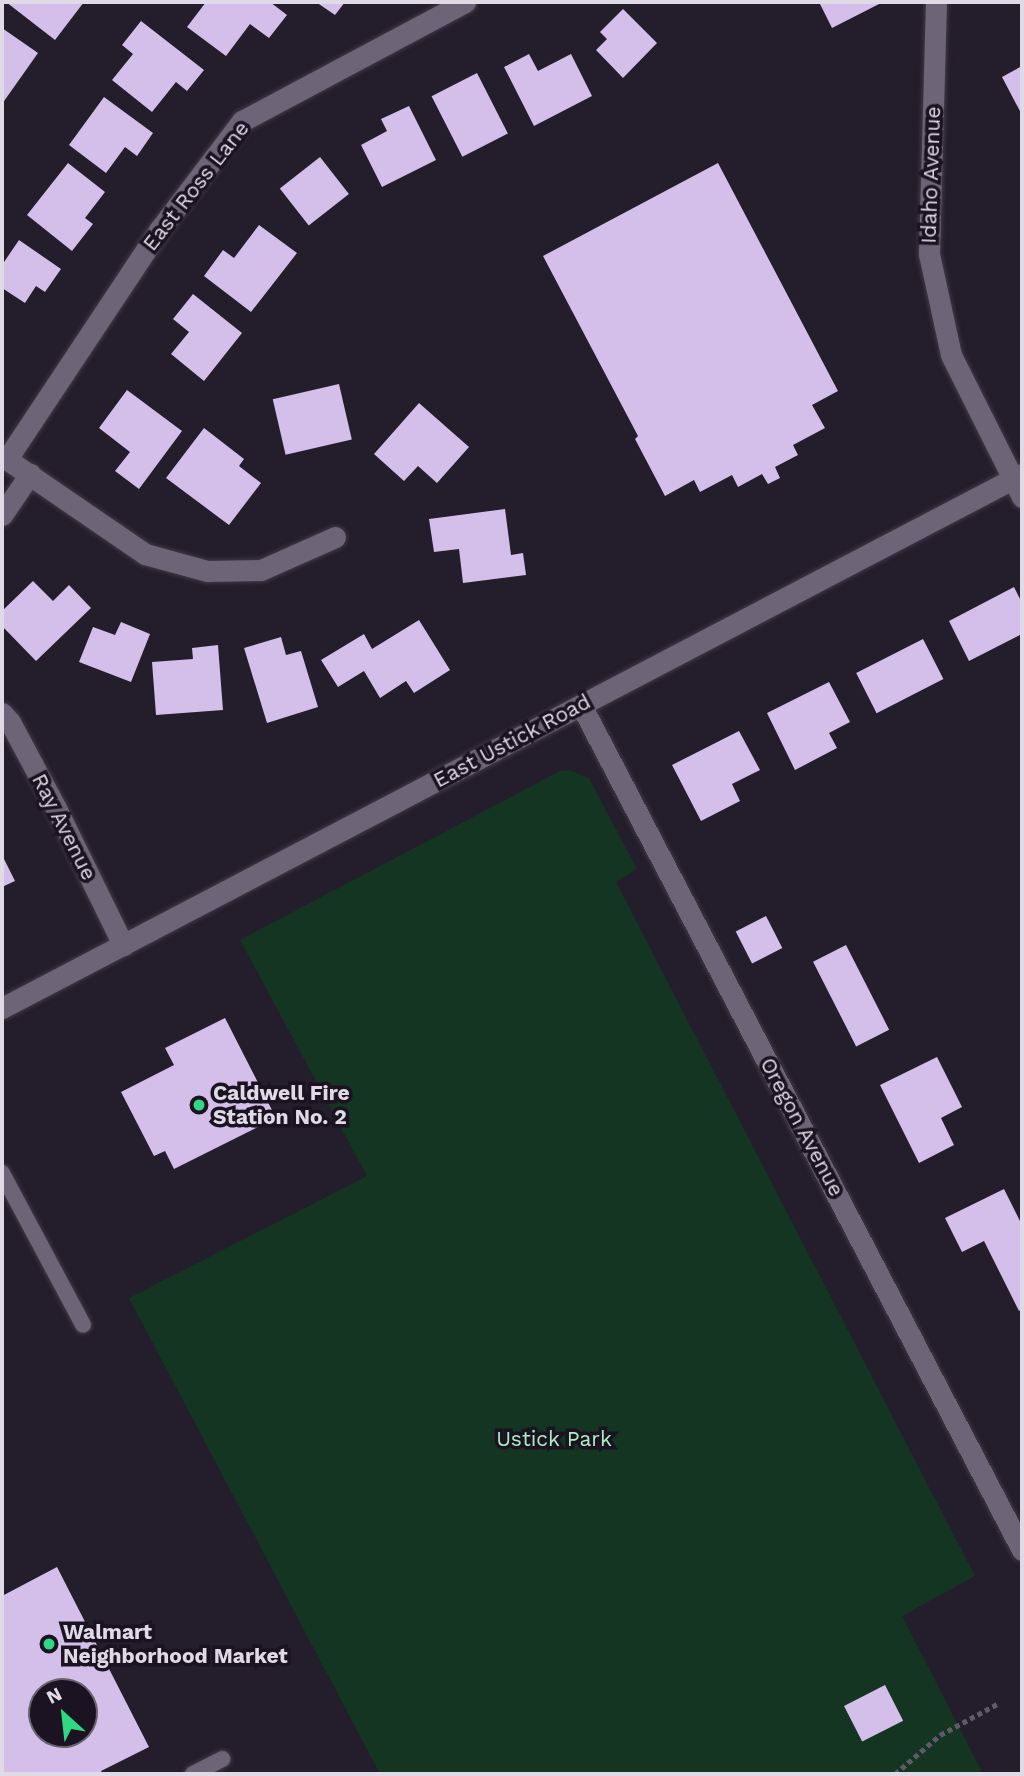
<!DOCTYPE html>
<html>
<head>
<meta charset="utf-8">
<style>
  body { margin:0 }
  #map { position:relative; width:1024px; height:1776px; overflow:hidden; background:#241d2c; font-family:"Work Sans",sans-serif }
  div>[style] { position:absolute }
  .green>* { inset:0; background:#143521 }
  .building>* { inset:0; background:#d3bfe9; transform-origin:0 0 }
  .path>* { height:4.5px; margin-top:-2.25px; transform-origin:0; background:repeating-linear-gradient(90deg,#605a67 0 5px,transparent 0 8.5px) }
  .roads { filter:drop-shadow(0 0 2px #403a46) drop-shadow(0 0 2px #403a46) }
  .lane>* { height:16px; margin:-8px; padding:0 8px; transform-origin:8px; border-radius:8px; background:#6d6477 }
  .street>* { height:21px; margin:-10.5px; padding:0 10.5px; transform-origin:10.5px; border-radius:10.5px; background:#6d6477 }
  .secondary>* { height:21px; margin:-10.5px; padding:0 10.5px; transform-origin:10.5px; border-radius:10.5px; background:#6d6477 }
  .dots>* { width:19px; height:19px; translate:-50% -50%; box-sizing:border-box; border:4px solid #1b1322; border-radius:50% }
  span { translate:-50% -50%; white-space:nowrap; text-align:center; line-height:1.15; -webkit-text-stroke:7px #1b1322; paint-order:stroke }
  .street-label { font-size:21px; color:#dfdae5 }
  .poi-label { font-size:21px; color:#dfdae5; font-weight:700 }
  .left { translate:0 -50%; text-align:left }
  .park-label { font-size:21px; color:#acefc2 }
  .frame { position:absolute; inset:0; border:4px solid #dfdae5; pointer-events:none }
  .north { position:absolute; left:28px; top:1678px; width:70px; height:70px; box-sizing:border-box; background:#1b1322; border:2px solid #696370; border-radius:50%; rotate:333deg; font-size:19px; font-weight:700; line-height:28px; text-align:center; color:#dfdae5 }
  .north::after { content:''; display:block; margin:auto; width:24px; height:32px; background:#31d882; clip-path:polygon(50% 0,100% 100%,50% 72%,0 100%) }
</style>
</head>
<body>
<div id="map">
  <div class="green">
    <i style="clip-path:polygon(569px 770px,589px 778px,637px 869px,616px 882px,975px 1576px,902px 1616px,983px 1774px,380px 1774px,129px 1298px,367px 1176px,240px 940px,560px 771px)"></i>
  </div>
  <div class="building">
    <i style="clip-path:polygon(6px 2px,84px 2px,55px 40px)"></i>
    <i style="clip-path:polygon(206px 2px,270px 2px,287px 15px,269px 38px,250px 24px,226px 56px,187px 27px)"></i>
    <i style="clip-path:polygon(316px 2px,345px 2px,335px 15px)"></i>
    <i style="clip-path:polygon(819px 2px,883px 2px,832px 28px)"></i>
    <i style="clip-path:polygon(623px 9px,657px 43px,623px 78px,596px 50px,607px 39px,600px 32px)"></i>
    <i style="clip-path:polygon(141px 21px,204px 70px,187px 91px,176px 82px,152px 112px,112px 80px,133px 54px,122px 45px)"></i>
    <i style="clip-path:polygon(2px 28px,38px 53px,2px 104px)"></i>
    <i style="clip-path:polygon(529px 54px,538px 71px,571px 54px,592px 96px,534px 126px,504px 67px)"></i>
    <i style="clip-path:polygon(1022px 66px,1022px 115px,1002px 77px)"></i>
    <i style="left:477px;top:73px;width:68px;height:51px;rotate:63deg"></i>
    <i style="clip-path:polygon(104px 97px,153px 133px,137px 156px,125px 147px,106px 173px,69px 145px)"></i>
    <i style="clip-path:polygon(409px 106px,436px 160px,382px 187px,361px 145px,387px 131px,381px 119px)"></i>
    <i style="left:320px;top:157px;width:47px;height:51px;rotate:52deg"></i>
    <i style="clip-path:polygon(68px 163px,105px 192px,85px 218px,93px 224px,72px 251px,27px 215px)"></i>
    <i style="clip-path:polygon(718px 163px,838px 391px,812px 405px,825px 428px,793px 445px,798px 455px,775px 467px,780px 478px,768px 484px,762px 474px,738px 487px,732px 475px,700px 492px,694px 480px,665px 496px,635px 439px,638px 436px,543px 256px)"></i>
    <i style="clip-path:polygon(259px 225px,297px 253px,251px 312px,204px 276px,223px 250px,234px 258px)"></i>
    <i style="clip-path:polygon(19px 240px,61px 269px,45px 292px,36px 286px,25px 303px,2px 288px,2px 265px)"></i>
    <i style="clip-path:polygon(193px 294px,242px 333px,204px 381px,171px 354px,189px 332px,173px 319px)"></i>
    <i style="left:339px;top:384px;width:57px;height:68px;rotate:77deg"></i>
    <i style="clip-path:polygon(127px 390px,182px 431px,139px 489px,115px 471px,130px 452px,99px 428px)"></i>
    <i style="clip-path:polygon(419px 403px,469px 447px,437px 483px,418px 466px,404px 481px,374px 454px)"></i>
    <i style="clip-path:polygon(204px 428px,244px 459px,239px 466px,261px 483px,229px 525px,166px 478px)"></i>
    <i style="clip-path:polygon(505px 509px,511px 555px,523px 553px,526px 575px,463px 583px,459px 549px,434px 552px,429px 519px)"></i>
    <i style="clip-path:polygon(33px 581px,53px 601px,69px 585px,91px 608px,36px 661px,2px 626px,2px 611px)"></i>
    <i style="clip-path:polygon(1014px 587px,1022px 603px,1022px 634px,969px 661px,949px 621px)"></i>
    <i style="clip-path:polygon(419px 620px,450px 670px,414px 693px,406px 681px,380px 698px,364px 671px,338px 687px,321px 660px,364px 634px,372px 649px)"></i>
    <i style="clip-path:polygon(121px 622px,150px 634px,131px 682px,79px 662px,93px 627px,115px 635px)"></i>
    <i style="clip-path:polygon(281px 637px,286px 655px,301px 651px,318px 707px,267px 723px,244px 648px)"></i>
    <i style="left:923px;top:639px;width:45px;height:75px;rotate:63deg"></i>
    <i style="clip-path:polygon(218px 645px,223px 710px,156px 715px,152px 662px,193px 659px,192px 648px)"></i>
    <i style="clip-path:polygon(829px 682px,850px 722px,829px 733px,837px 748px,795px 770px,767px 713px)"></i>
    <i style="clip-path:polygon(739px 731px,760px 770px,732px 784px,740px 801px,701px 821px,672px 765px)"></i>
    <i style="clip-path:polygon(2px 855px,15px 881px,2px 887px)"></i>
    <i style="left:766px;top:916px;width:36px;height:34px;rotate:63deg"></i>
    <i style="left:846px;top:945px;width:95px;height:37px;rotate:63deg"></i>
    <i style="clip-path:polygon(225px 1018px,276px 1118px,174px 1169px,165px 1151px,154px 1156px,121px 1092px,174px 1065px,165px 1048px)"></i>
    <i style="clip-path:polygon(937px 1057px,962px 1107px,941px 1118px,954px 1145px,919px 1163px,880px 1085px)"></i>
    <i style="clip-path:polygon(1004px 1189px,1022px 1225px,1022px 1309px,1019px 1311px,984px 1241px,962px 1252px,945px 1218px)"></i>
    <i style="clip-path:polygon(evenodd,57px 1567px,149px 1747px,101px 1771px,103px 1774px,2px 1774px,2px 1596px,57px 1567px,42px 1692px,84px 1692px,84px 1734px,42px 1734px,42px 1692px)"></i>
    <i style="left:885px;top:1685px;width:40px;height:46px;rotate:63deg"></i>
  </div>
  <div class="path">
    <i style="left:895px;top:1774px;width:60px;rotate:-40.9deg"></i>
    <i style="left:940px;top:1735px;width:67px;rotate:-28.5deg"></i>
  </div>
  <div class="roads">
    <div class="lane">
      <i style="left:2px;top:1173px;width:172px;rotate:61.9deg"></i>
      <i style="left:193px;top:1774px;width:33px;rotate:-27deg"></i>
    </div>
    <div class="street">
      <i style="left:936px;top:2px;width:252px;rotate:91.6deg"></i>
      <i style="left:929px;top:254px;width:103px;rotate:77.7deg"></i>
      <i style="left:951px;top:355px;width:159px;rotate:63.4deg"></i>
      <i style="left:2px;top:456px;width:173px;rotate:34.4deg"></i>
      <i style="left:145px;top:554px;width:64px;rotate:15.3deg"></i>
      <i style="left:207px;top:571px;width:54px;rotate:-1.1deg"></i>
      <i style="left:261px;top:570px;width:81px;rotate:-24deg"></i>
      <i style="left:7px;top:459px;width:276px;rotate:-56.4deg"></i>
      <i style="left:160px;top:229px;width:136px;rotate:-52.8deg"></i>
      <i style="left:242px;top:121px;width:253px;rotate:-28.1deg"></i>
      <i style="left:2px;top:515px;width:50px;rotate:-55.7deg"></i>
      <i style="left:581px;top:705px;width:953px;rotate:62.44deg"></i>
      <i style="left:2px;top:713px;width:12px;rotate:48deg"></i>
      <i style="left:10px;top:722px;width:98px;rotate:61.9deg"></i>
      <i style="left:56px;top:808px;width:153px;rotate:63.9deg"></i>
    </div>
    <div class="secondary">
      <i style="left:2px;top:1008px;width:1151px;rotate:-27.63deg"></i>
    </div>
  </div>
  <div class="dots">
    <i style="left:199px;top:1105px;background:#31d882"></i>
    <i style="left:49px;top:1644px;background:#31d882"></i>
  </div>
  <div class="street-label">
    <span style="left:931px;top:175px;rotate:-88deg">Idaho Avenue</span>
    <span style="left:196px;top:186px;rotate:-52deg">East Ross Lane</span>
    <span style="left:512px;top:741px;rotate:-28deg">East Ustick Road</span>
    <span style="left:64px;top:827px;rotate:63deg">Ray Avenue</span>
    <span style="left:802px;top:1127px;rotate:62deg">Oregon Avenue</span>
  </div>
  <div class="poi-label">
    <span class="left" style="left:213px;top:1105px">Caldwell Fire<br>Station No. 2</span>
    <span class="left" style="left:63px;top:1644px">Walmart<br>Neighborhood Market</span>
  </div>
  <div class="park-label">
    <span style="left:554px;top:1439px">Ustick Park</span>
  </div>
  <div class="frame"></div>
  <div class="north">N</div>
</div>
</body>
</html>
